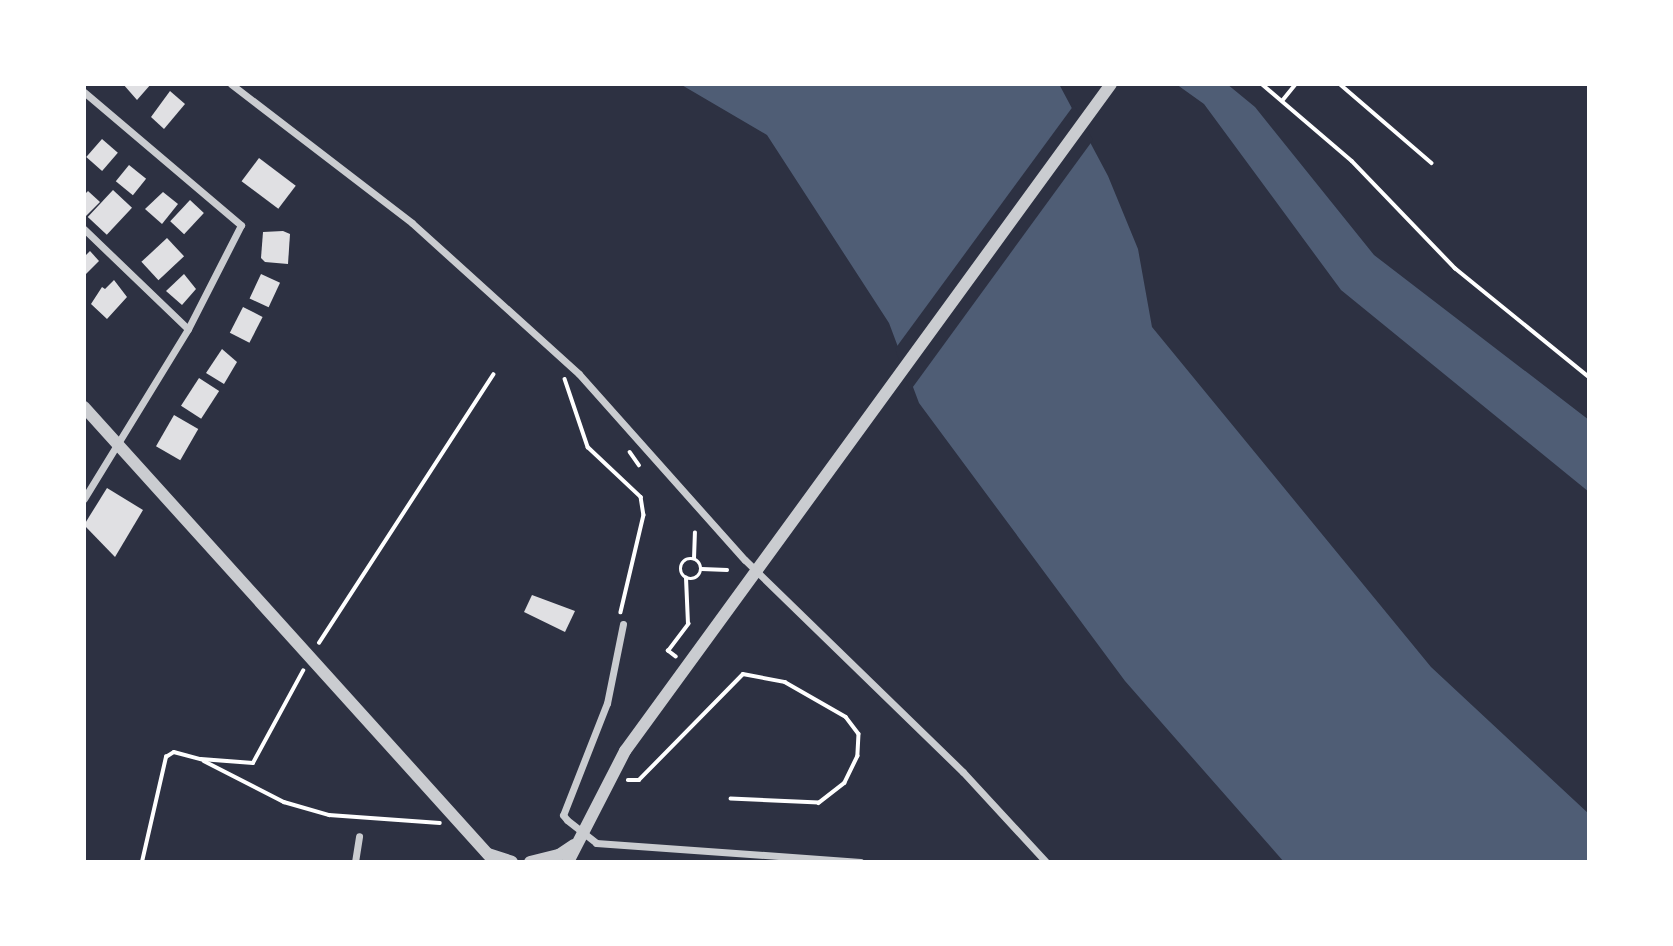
<!DOCTYPE html>
<html>
<head>
<meta charset="utf-8">
<style>
  body { margin:0 }
  #map { position:relative; width:1673px; height:946px; overflow:hidden; background:#2d3142; font-family:Lato,sans-serif }
  div>[style] { position:absolute }
  .water>* { inset:0; background:#4f5d75 }
  .pier>* { inset:0; background:#2d3142 }
  .building>* { inset:0; background:#e0e0e3; transform-origin:0 0 }
  .path>* { height:3.5px; margin:-1.75px; padding:0 1.75px; transform-origin:1.75px; border-radius:1.75px; background:#fff }
  .path>.ring { margin:-1.75px; padding:0; box-sizing:content-box; background:none; border:3.5px solid #fff; border-radius:50% }
  .minor>* { height:7px; margin:-3.5px; padding:0 3.5px; transform-origin:3.5px; border-radius:3.5px; background:#caccd0 }
  .tertiary>* { height:12px; margin:-6px; padding:0 6px; transform-origin:6px; border-radius:6px; background:#caccd0 }
  span { translate:-50% -50%; white-space:nowrap; text-align:center; line-height:1.15; -webkit-text-stroke:7px #fff; paint-order:stroke }
  .frame { position:absolute; inset:0; border:86px solid #fff; pointer-events:none }
</style>
</head>
<body>
<div id="map">
  <div class="water">
    <i style="clip-path:polygon(680px 84px,1059px 84px,1108px 176px,1138px 249px,1152px 327px,1431px 667px,1589px 814px,1589px 862px,1284px 862px,1125px 681px,919px 403px,889px 323px,767px 135px)"></i>
    <i style="clip-path:polygon(1176px 84px,1227px 84px,1255px 107px,1374px 255px,1589px 420px,1589px 492px,1341px 290px,1204px 104px)"></i>
  </div>
  <div class="pier">
    <i style="clip-path:polygon(1074px 105px,1093px 140px,910px 391px,895px 349px)"></i>
  </div>
  <div class="building">
    <i style="clip-path:polygon(123px 84px,151px 84px,137px 100px)"></i>
    <i style="clip-path:polygon(170px 91px,185px 104px,164px 129px,151px 117px)"></i>
    <i style="left:102px;top:139px;width:21px;height:24px;rotate:41deg"></i>
    <i style="left:259px;top:158px;width:46px;height:29px;rotate:37deg"></i>
    <i style="left:129px;top:165px;width:22px;height:21px;rotate:39deg"></i>
    <i style="left:113px;top:190px;width:26px;height:37px;rotate:43deg"></i>
    <i style="clip-path:polygon(88px 191px,100px 202px,86px 216px,84px 195px)"></i>
    <i style="clip-path:polygon(163px 192px,178px 204px,162px 224px,145px 209px)"></i>
    <i style="left:190px;top:200px;width:19px;height:29px;rotate:43deg"></i>
    <i style="clip-path:polygon(283px 231px,290px 234px,288px 264px,265px 262px,261px 258px,263px 232px)"></i>
    <i style="left:167px;top:238px;width:25px;height:35px;rotate:47deg"></i>
    <i style="clip-path:polygon(90px 251px,99px 261px,84px 276px,84px 257px)"></i>
    <i style="clip-path:polygon(184px 274px,196px 289px,182px 305px,166px 291px)"></i>
    <i style="left:261px;top:274px;width:21px;height:27px;rotate:25deg"></i>
    <i style="clip-path:polygon(114px 280px,127px 297px,107px 319px,91px 304px,102px 287px,105px 289px)"></i>
    <i style="left:243px;top:307px;width:22px;height:29px;rotate:27deg"></i>
    <i style="clip-path:polygon(222px 349px,237px 362px,224px 384px,206px 373px)"></i>
    <i style="left:199px;top:378px;width:24px;height:33px;rotate:33deg"></i>
    <i style="left:174px;top:415px;width:28px;height:36px;rotate:30deg"></i>
    <i style="clip-path:polygon(107px 488px,143px 510px,115px 557px,84px 525px)"></i>
    <i style="clip-path:polygon(532px 595px,575px 611px,565px 632px,524px 612px)"></i>
  </div>
  <div class="path">
    <i style="left:1262px;top:84px;width:118px;rotate:40.5deg"></i>
    <i style="left:1352px;top:161px;width:149px;rotate:46.1deg"></i>
    <i style="left:1455px;top:268px;width:173px;rotate:39.1deg"></i>
    <i style="left:1340px;top:84px;width:121px;rotate:40.7deg"></i>
    <i style="left:1282px;top:101px;width:22px;rotate:-51deg"></i>
    <i style="left:565px;top:379px;width:72px;rotate:71.3deg"></i>
    <i style="left:588px;top:447px;width:73px;rotate:43.3deg"></i>
    <i style="left:641px;top:497px;width:18px;rotate:81deg"></i>
    <i style="left:644px;top:515px;width:100px;rotate:103.3deg"></i>
    <i style="left:630px;top:452px;width:16px;rotate:55deg"></i>
    <i class="ring" style="left:681px;top:559px;width:16.5px;height:16.5px"></i>
    <i style="left:694px;top:559px;width:26px;rotate:-88deg"></i>
    <i style="left:702px;top:569px;width:25px;rotate:2deg"></i>
    <i style="left:319px;top:643px;width:320px;rotate:-57deg"></i>
    <i style="left:676px;top:657px;width:10px;rotate:-143deg"></i>
    <i style="left:668px;top:651px;width:34px;rotate:-53deg"></i>
    <i style="left:688px;top:624px;width:46px;rotate:-92.5deg"></i>
    <i style="left:204px;top:761px;width:90px;rotate:27.1deg"></i>
    <i style="left:284px;top:802px;width:47px;rotate:16.1deg"></i>
    <i style="left:329px;top:815px;width:111px;rotate:4.1deg"></i>
    <i style="left:628px;top:780px;width:11px"></i>
    <i style="left:639px;top:780px;width:148px;rotate:-45.5deg"></i>
    <i style="left:743px;top:674px;width:43px;rotate:10.8deg"></i>
    <i style="left:785px;top:682px;width:70px;rotate:29.8deg"></i>
    <i style="left:846px;top:717px;width:21px;rotate:53deg"></i>
    <i style="left:859px;top:734px;width:22px;rotate:93deg"></i>
    <i style="left:858px;top:756px;width:30px;rotate:116deg"></i>
    <i style="left:845px;top:783px;width:33px;rotate:142deg"></i>
    <i style="left:819px;top:803px;width:88px;rotate:-177.4deg"></i>
    <i style="left:142px;top:862px;width:108px;rotate:-77.1deg"></i>
    <i style="left:166px;top:757px;width:9px;rotate:-32deg"></i>
    <i style="left:174px;top:752px;width:28px;rotate:15deg"></i>
    <i style="left:201px;top:759px;width:52px;rotate:4.4deg"></i>
    <i style="left:253px;top:763px;width:105px;rotate:-61.5deg"></i>
  </div>
  <div class="minor">
    <i style="left:231px;top:84px;width:228px;rotate:37.5deg"></i>
    <i style="left:412px;top:223px;width:225px;rotate:42.1deg"></i>
    <i style="left:579px;top:374px;width:249px;rotate:48.3deg"></i>
    <i style="left:745px;top:560px;width:304px;rotate:44.2deg"></i>
    <i style="left:963px;top:772px;width:122px;rotate:47.3deg"></i>
    <i style="left:84px;top:92px;width:206px;rotate:40.3deg"></i>
    <i style="left:241px;top:225px;width:117px;rotate:117deg"></i>
    <i style="left:188px;top:329px;width:199px;rotate:121.5deg"></i>
    <i style="left:84px;top:229px;width:144px;rotate:43.9deg"></i>
    <i style="left:623px;top:624px;width:81px;rotate:101.4deg"></i>
    <i style="left:607px;top:703px;width:120px;rotate:111.4deg"></i>
    <i style="left:563px;top:815px;width:6px;rotate:51deg"></i>
    <i style="left:567px;top:820px;width:37px;rotate:38deg"></i>
    <i style="left:596px;top:843px;width:265px;rotate:4.1deg"></i>
    <i style="left:355px;top:862px;width:26px;rotate:-81deg"></i>
  </div>
  <div class="tertiary">
    <i style="left:84px;top:407px;width:613px;rotate:47.91deg"></i>
    <i style="left:488px;top:854px;width:25px;rotate:18deg"></i>
    <i style="left:530px;top:862px;width:30px;rotate:-14deg"></i>
    <i style="left:559px;top:855px;width:18px;rotate:-34deg"></i>
    <i style="left:568px;top:862px;width:125px;rotate:-62.8deg"></i>
    <i style="left:625px;top:751px;width:825px;rotate:-53.92deg"></i>
  </div>
  <div class="frame"></div>
</div>
</body>
</html>
